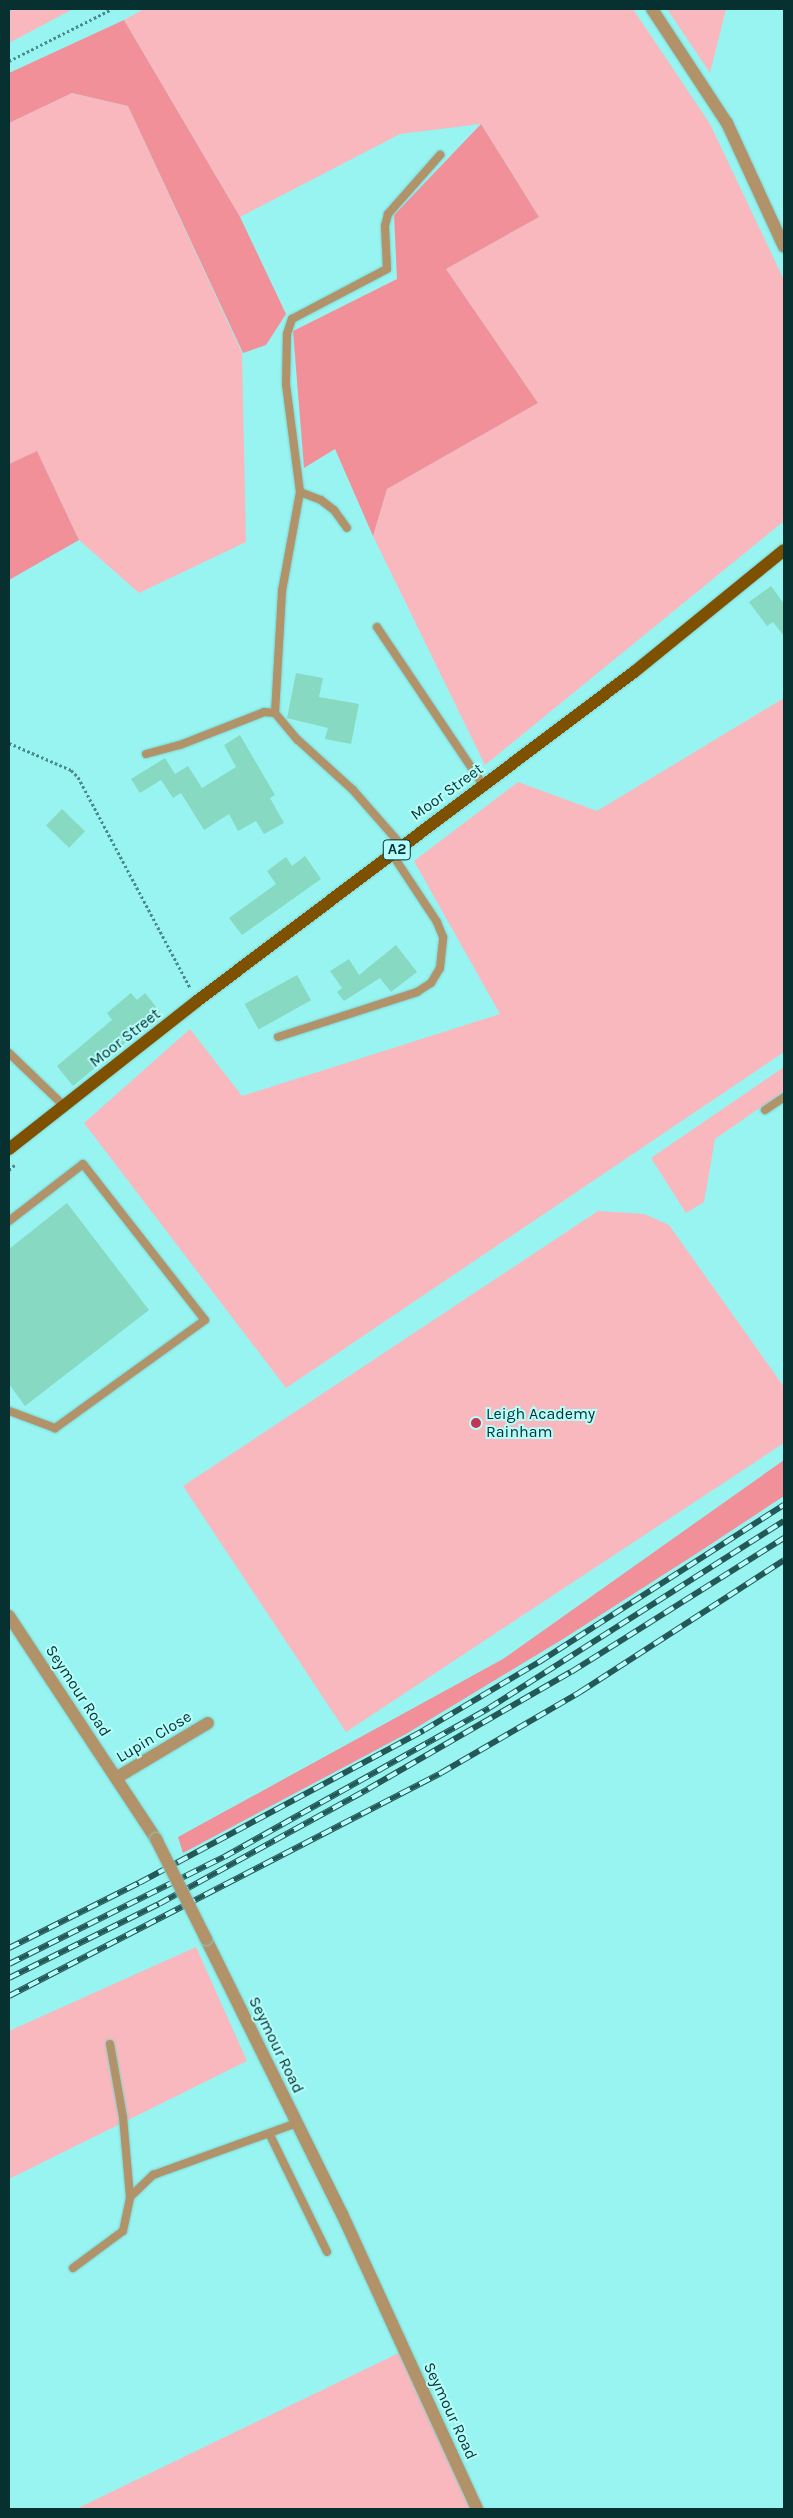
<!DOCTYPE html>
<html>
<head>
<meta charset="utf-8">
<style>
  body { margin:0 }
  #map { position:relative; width:793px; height:2518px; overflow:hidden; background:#98f4f1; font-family:Karla,sans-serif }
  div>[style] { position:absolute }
  .green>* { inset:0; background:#f9b8be }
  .forest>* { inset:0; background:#f2909a }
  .building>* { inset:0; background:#87d9c1; transform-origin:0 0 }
  .path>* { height:3px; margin-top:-1.5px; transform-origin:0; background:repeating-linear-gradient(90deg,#4a8b89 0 2.5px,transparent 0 5px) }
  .roads { filter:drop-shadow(0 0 1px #7ed1ce) drop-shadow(0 0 1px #7ed1ce) }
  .service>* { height:8px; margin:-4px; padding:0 4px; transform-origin:4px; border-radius:4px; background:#b19269 }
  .minor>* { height:12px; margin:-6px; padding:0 6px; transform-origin:6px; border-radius:6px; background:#b19269 }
  .primary>* { height:12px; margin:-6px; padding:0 6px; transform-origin:6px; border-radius:6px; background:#7e5100 }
  .rail>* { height:5.5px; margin-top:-2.75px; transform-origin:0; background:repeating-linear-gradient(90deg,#b6fefb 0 11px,#245857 0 22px); box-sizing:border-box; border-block:1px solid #245857 }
  .bridges { filter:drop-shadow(0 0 1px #7ed1ce) drop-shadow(0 0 1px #7ed1ce) }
  .minor-bridge>* { height:12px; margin:-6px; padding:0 6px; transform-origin:6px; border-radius:6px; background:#b19269 }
  .dots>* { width:14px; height:14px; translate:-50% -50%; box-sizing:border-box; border:2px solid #b6fefb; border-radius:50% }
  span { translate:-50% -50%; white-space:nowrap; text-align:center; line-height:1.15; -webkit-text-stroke:4px #b6fefb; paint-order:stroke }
  .shield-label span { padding:1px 4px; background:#b6fefb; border:1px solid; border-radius:4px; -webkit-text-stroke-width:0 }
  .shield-label { font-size:15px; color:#073130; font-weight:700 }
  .street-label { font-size:16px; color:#073130 }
  .poi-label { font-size:16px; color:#073130 }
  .left { translate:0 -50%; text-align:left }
  .frame { position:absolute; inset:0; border:10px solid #073130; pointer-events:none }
</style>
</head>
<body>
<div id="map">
  <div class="green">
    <i style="clip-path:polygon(9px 9px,73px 9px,9px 43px)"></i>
    <i style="clip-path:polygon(144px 9px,633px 9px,710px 124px,784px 280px,784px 521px,485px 765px,373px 536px,387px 489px,538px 403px,446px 269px,539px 217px,481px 124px,400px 134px,240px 217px,124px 20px)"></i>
    <i style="clip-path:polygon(667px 9px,726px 9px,710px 73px)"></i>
    <i style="clip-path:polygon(72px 93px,128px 106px,242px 353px,246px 542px,139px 593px,79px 540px,37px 451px,9px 464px,9px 123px)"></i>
    <i style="clip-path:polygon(784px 698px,784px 1052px,286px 1388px,84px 1123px,190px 1029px,242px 1096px,500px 1014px,414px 861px,518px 782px,597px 811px)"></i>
    <i style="clip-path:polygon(784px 1067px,784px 1091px,715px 1139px,704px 1202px,686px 1213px,651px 1158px)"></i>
    <i style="clip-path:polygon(598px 1211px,644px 1214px,669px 1225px,784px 1387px,784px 1443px,346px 1732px,183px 1486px)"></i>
    <i style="clip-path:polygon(196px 1947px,247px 2061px,9px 2179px,9px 2031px)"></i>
    <i style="clip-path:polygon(405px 2350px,485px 2509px,76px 2509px)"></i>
  </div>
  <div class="forest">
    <i style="clip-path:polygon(124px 20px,240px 217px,286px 314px,266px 345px,243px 353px,128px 106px,72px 93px,9px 123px,9px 73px)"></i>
    <i style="clip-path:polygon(481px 124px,539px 217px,446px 269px,538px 403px,387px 489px,373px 536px,335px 449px,304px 468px,293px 331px,397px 279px,394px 215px)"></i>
    <i style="clip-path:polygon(37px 451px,79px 540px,9px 580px,9px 464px)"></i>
    <i style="clip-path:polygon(784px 1460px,784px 1496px,699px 1552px,563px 1639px,406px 1734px,183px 1853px,178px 1837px,503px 1659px)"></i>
  </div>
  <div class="building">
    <i style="clip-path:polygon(771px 586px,784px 604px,784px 636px,773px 622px,767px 626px,749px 602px)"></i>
    <i style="clip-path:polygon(296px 673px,323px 678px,319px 697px,359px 704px,351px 744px,325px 739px,328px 728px,287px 718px)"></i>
    <i style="clip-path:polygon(240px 735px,275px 795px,270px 798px,284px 823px,264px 834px,256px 821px,238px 831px,229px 814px,204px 830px,181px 793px,173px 798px,161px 780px,140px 793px,131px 779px,165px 758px,175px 774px,188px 766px,202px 788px,236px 767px,224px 745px)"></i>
    <i style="left:62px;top:809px;width:32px;height:23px;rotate:44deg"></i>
    <i style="clip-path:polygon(305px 856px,321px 879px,242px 935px,229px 918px,276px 884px,267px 871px,286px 857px,292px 866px)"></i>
    <i style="clip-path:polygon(396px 945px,417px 972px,391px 992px,380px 978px,344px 1001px,337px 992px,342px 988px,330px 971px,349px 959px,359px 975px)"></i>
    <i style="left:297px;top:975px;width:29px;height:60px;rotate:61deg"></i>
    <i style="clip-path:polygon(131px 993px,137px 1000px,145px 993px,161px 1013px,73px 1086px,57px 1066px,112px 1020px,107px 1013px)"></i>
    <i style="clip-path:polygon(67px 1203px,149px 1310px,25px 1406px,9px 1384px,9px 1249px)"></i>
  </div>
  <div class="path">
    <i style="left:9px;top:61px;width:115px;rotate:-26.8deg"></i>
    <i style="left:9px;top:743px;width:68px;rotate:23.5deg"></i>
    <i style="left:71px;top:770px;width:10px;rotate:45deg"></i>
    <i style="left:78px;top:777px;width:239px;rotate:62deg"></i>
    <i style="left:9px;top:1170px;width:9px;rotate:-41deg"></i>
  </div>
  <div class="roads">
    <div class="service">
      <i style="left:300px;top:492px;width:22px;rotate:21deg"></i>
      <i style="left:321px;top:500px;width:16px;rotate:38deg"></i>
      <i style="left:334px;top:510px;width:22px;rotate:54deg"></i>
      <i style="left:377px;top:627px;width:192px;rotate:56.1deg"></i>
      <i style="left:275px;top:713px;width:122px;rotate:-86.7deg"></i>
      <i style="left:282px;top:591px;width:101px;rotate:-79.7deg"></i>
      <i style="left:300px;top:492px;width:109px;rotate:-97.4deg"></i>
      <i style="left:286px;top:384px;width:50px;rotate:-88.9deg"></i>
      <i style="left:287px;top:334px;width:16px;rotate:-72deg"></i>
      <i style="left:292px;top:319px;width:107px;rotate:-27.8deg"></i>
      <i style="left:387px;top:269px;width:43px;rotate:-92.7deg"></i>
      <i style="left:385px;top:226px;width:12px;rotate:-76deg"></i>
      <i style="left:388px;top:214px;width:79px;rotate:-48.6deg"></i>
      <i style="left:146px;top:754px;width:35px;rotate:-15deg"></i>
      <i style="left:180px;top:745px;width:90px;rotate:-21.4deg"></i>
      <i style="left:264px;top:712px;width:11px;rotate:5deg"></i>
      <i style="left:275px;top:713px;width:35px;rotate:50deg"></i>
      <i style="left:298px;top:740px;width:74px;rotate:42.3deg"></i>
      <i style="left:353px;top:790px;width:74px;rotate:48.8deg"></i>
      <i style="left:278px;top:1037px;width:146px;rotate:-17.9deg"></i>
      <i style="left:417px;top:992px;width:17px;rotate:-33deg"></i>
      <i style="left:431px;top:983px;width:17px;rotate:-59deg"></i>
      <i style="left:440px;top:968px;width:31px;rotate:-84deg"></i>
      <i style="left:443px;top:937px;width:16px;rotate:-112deg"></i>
      <i style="left:437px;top:922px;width:82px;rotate:-123.5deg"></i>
      <i style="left:9px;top:1053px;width:76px;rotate:43.9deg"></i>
      <i style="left:765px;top:1110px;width:23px;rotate:-34deg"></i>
      <i style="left:9px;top:1221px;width:93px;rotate:-37.6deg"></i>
      <i style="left:83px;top:1164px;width:198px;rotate:52deg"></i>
      <i style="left:205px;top:1320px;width:185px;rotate:144.2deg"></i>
      <i style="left:55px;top:1428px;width:49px;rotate:-159.7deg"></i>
      <i style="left:110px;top:2044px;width:74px;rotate:79.9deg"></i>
      <i style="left:123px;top:2117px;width:80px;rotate:85deg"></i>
      <i style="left:270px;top:2135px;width:130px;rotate:64deg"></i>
      <i style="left:73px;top:2268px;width:62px;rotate:-36.5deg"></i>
      <i style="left:123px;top:2231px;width:35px;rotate:-78deg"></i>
      <i style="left:130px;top:2197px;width:32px;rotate:-44deg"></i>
      <i style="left:153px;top:2175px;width:153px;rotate:-19.9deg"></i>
    </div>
    <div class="minor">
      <i style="left:652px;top:9px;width:136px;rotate:56.7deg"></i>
      <i style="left:727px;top:123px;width:136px;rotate:65.3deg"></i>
      <i style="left:9px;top:1616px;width:267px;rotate:56.6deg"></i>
      <i style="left:116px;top:1778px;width:107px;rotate:-30.9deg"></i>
      <i style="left:206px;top:1939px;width:307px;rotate:63.7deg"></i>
      <i style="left:342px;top:2214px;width:324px;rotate:65.4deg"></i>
    </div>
    <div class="primary">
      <i style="left:9px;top:1149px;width:239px;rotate:-38.2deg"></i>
      <i style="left:197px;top:1001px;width:547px;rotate:-36.97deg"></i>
      <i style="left:634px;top:672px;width:193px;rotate:-39.1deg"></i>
    </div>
  </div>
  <div class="rail">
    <i style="left:9px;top:1948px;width:145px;rotate:-26.6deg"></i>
    <i style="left:139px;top:1883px;width:323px;rotate:-28.2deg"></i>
    <i style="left:424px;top:1730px;width:134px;rotate:-30.6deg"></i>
    <i style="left:539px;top:1662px;width:291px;rotate:-32.7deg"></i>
    <i style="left:9px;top:1964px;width:240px;rotate:-26.5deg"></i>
    <i style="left:224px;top:1857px;width:304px;rotate:-29.3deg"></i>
    <i style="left:489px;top:1708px;width:349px;rotate:-32.4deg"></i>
    <i style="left:9px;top:1978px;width:167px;rotate:-26.3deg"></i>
    <i style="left:159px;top:1904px;width:239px;rotate:-28.8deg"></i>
    <i style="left:368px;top:1789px;width:234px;rotate:-30deg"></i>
    <i style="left:571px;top:1672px;width:252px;rotate:-32.2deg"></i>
    <i style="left:9px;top:1996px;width:486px;rotate:-27.3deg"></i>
    <i style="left:441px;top:1773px;width:161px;rotate:-30.2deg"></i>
    <i style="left:580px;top:1692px;width:243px;rotate:-32.9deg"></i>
  </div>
  <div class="bridges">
    <div class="minor-bridge">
      <i style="left:156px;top:1839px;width:112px;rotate:63.4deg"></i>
    </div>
  </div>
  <div class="dots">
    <i style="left:476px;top:1423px;background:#c43453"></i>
  </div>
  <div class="shield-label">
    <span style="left:397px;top:850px">A2</span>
  </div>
  <div class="street-label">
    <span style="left:447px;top:792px;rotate:-36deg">Moor Street</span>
    <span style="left:125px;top:1038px;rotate:-38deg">Moor Street</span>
    <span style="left:78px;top:1691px;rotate:57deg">Seymour Road</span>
    <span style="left:154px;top:1737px;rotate:-31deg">Lupin Close</span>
    <span style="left:276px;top:2045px;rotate:64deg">Seymour Road</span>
    <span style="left:450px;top:2411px;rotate:65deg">Seymour Road</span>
  </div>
  <div class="poi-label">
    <span class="left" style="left:486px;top:1423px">Leigh Academy<br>Rainham</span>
  </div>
  <div class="frame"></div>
</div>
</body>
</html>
